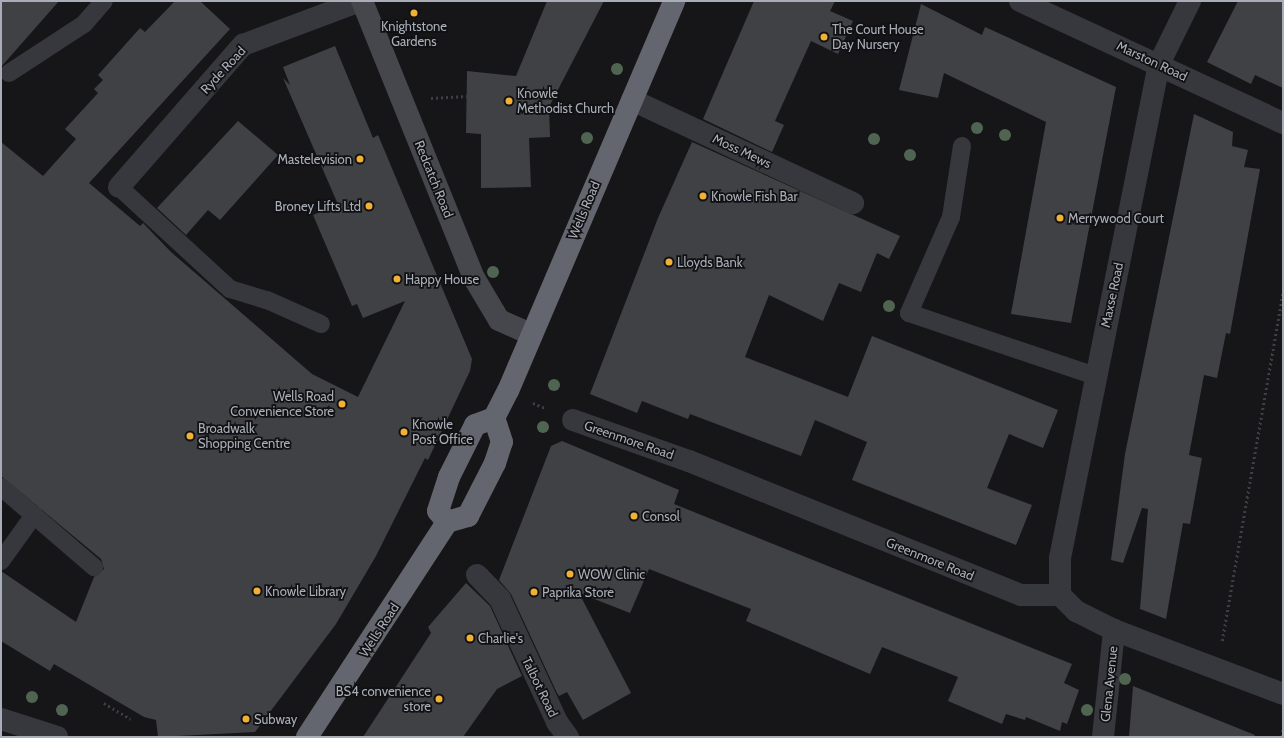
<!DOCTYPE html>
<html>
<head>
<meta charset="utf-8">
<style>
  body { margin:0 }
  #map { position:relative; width:1284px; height:738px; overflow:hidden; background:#161618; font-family:Cabin,sans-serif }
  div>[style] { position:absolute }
  .building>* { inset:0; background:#404145 }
  .path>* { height:2.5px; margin-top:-1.25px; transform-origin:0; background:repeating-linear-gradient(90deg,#3d3f44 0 2px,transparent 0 5px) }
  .lane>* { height:18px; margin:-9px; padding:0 9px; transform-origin:9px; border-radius:9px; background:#37383d }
  .street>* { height:22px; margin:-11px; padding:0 11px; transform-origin:11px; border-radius:11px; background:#37383d }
  .secondary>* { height:22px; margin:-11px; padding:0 11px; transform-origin:11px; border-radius:11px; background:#45474d }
  .highway>* { height:22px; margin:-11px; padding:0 11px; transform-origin:11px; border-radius:11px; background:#63666e }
  .trees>* { width:12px; height:12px; margin:-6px; border-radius:50%; background:#506452 }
  .dots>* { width:11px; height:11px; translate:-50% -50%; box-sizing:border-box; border:2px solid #111113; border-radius:50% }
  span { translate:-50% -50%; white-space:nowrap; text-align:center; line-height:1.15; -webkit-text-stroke:3.5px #111113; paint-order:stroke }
  .poi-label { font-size:13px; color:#a8adb8 }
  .left { translate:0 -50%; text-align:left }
  .right { translate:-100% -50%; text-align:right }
  .street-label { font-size:13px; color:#a8adb8 }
  .frame { position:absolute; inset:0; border:2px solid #a8adb8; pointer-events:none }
</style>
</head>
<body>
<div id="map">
  <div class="building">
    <i style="clip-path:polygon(1px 1px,59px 1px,1px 67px)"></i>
    <i style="clip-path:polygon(175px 1px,200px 1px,230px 29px,89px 183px,140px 226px,143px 223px,171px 252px,312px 374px,358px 397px,405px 301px,363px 318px,357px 304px,352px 306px,313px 215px,336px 205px,340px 209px,283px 78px,290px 85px,283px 67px,335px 46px,373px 138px,378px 135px,472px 359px,470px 371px,428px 460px,425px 458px,376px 556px,336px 624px,255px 732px,158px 737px,156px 720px,144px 717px,54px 664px,50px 671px,1px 641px,1px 571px,76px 622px,94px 577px,104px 569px,101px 559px,1px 476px,1px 142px,43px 176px,76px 139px,65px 129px,98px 93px,94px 89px,103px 80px,98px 75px,140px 28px,145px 32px)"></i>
    <i style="clip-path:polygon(547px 1px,604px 1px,549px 107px,550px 137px,529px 138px,531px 187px,481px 188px,481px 134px,466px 133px,467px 71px,516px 76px)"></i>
    <i style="clip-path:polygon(754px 1px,835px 1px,830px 11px,853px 21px,838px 54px,811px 41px,775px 121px,784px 125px,772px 152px,703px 119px)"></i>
    <i style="clip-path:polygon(1238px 1px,1283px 1px,1283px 88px,1255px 75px,1251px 84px,1207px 62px)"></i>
    <i style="clip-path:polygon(921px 4px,982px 35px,985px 27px,1116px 87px,1071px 323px,1011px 314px,1046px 122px,944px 73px,938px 98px,899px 90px)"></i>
    <i style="clip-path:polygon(1194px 114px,1233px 132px,1232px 146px,1248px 150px,1244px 167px,1260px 169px,1230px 334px,1226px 333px,1217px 378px,1204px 375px,1189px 455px,1202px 458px,1190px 524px,1183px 523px,1166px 619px,1140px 609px,1148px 509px,1142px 508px,1123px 563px,1111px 560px,1125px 454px)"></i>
    <i style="clip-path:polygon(238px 121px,278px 155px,220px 220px,208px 210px,186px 235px,157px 208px)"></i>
    <i style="clip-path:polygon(692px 142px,900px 236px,889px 259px,877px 253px,861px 292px,839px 283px,823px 321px,769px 295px,745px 357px,848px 397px,872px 336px,1058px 410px,1043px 448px,1009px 434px,987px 488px,1032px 505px,1016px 545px,852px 480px,867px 442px,815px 420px,801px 456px,690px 414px,688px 419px,642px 401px,637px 413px,590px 394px,658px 218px)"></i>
    <i style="clip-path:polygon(562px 441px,679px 490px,674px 504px,1072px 664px,1064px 683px,1079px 690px,1067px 724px,1062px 722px,1060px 731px,1026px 717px,1025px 720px,1006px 714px,1002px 724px,948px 701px,958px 677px,882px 647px,870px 674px,746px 621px,751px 609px,649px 569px,630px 613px,579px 593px,631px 693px,583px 720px,567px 692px,559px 696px,557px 693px,511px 594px,499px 580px,551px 446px)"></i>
    <i style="clip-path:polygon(466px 583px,490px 606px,522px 676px,497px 689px,463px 737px,363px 737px,431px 633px,428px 627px)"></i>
    <i style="clip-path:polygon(1133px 686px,1255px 735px,1254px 737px,1129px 737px)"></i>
  </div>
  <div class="path">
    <i style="left:431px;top:98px;width:36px;rotate:-3deg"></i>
    <i style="left:533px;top:403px;width:15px;rotate:23deg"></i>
    <i style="left:1222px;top:641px;width:355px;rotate:-80.1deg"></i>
    <i style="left:104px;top:703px;width:31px;rotate:31deg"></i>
    <i style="left:1282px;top:737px;width:11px;rotate:-85deg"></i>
  </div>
  <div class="lane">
    <i style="left:9px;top:73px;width:90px;rotate:-33.2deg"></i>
    <i style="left:84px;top:24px;width:30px;rotate:-49deg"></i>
    <i style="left:962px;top:146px;width:72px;rotate:98.8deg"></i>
    <i style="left:951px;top:217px;width:105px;rotate:113.6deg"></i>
    <i style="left:909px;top:313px;width:196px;rotate:18.7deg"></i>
    <i style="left:119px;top:187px;width:151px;rotate:42.6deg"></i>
    <i style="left:230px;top:289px;width:39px;rotate:17deg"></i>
    <i style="left:267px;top:300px;width:59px;rotate:24deg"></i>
    <i style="left:1px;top:487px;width:123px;rotate:40.7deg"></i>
    <i style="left:1px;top:561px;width:57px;rotate:-54.3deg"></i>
  </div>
  <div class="street">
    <i style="left:1020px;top:1px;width:290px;rotate:24.9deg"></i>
    <i style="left:632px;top:100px;width:244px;rotate:25deg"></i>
    <i style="left:119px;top:187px;width:189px;rotate:-48.9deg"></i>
    <i style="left:243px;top:45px;width:125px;rotate:-20.6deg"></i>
    <i style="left:573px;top:420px;width:123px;rotate:19.5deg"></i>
    <i style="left:689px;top:461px;width:358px;rotate:22deg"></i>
    <i style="left:1021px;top:595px;width:39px"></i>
    <i style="left:1060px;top:595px;width:23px;rotate:45deg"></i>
    <i style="left:1076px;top:611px;width:42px;rotate:26.6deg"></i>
    <i style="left:1114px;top:630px;width:181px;rotate:20.7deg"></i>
    <i style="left:477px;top:575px;width:33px;rotate:46deg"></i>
    <i style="left:500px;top:599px;width:136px;rotate:65.1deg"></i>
    <i style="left:557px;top:722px;width:19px;rotate:54deg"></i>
    <i style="left:1060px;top:595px;width:37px;rotate:-90deg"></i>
    <i style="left:1060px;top:558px;width:504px;rotate:-78.67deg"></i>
    <i style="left:1159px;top:64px;width:70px;rotate:-63.8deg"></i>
    <i style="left:1px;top:719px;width:59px;rotate:17.8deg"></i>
    <i style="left:1103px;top:737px;width:108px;rotate:-84.1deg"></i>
  </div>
  <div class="secondary">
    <i style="left:362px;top:1px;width:299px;rotate:68deg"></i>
    <i style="left:474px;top:278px;width:49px;rotate:59.2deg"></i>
    <i style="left:499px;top:320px;width:36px;rotate:24deg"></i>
  </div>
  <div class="highway">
    <i style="left:447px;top:522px;width:14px;rotate:-129deg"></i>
    <i style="left:438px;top:511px;width:36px;rotate:-72deg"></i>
    <i style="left:449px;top:477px;width:58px;rotate:-63.4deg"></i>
    <i style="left:475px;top:425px;width:20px;rotate:-20deg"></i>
    <i style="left:494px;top:418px;width:30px;rotate:-63deg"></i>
    <i style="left:508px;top:391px;width:424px;rotate:-66.9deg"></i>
    <i style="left:447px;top:522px;width:22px;rotate:-16deg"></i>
    <i style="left:468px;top:516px;width:59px;rotate:-63deg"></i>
    <i style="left:495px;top:463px;width:22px;rotate:-72deg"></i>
    <i style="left:502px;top:442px;width:25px;rotate:-108deg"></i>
    <i style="left:307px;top:737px;width:257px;rotate:-56.9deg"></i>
  </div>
  <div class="trees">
    <i style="left:617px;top:69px"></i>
    <i style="left:977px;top:128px"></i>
    <i style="left:1005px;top:135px"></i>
    <i style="left:587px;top:138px"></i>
    <i style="left:874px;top:139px"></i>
    <i style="left:910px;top:155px"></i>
    <i style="left:493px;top:272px"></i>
    <i style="left:889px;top:306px"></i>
    <i style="left:554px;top:385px"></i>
    <i style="left:543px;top:427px"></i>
    <i style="left:1125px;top:679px"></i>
    <i style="left:32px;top:697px"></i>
    <i style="left:62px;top:710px"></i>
    <i style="left:1087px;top:710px"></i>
  </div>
  <div class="dots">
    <i style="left:414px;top:13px;background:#f2b134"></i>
    <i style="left:824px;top:37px;background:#f2b134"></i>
    <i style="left:509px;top:101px;background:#f2b134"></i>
    <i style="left:360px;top:159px;background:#f2b134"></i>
    <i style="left:703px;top:196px;background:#f2b134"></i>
    <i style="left:369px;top:206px;background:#f2b134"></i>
    <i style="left:1060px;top:218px;background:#f2b134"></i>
    <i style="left:669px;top:262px;background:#f2b134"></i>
    <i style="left:397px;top:279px;background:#f2b134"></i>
    <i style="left:342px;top:404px;background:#f2b134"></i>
    <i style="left:404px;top:432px;background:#f2b134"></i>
    <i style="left:190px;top:436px;background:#f2b134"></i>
    <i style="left:634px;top:516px;background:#f2b134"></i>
    <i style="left:570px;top:574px;background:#f2b134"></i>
    <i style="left:257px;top:591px;background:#f2b134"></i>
    <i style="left:534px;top:592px;background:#f2b134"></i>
    <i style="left:470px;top:638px;background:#f2b134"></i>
    <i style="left:439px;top:699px;background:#f2b134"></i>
    <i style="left:246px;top:719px;background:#f2b134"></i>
  </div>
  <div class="poi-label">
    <span style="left:414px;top:34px">Knightstone<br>Gardens</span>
    <span class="left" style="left:832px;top:37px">The Court House<br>Day Nursery</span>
    <span class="left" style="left:517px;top:101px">Knowle<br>Methodist Church</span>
    <span class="right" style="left:352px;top:159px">Mastelevision</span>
    <span class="left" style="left:711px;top:196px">Knowle Fish Bar</span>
    <span class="right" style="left:361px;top:206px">Broney Lifts Ltd</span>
    <span class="left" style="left:1068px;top:218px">Merrywood Court</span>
    <span class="left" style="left:677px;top:262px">Lloyds Bank</span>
    <span class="left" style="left:405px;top:279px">Happy House</span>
    <span class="right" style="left:334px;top:404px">Wells Road<br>Convenience Store</span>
    <span class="left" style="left:412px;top:432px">Knowle<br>Post Office</span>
    <span class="left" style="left:198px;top:436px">Broadwalk<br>Shopping Centre</span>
    <span class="left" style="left:642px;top:516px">Consol</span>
    <span class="left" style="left:578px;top:574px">WOW Clinic</span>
    <span class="left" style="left:265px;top:591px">Knowle Library</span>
    <span class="left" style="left:542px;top:592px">Paprika Store</span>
    <span class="left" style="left:478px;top:638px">Charlie's</span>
    <span class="right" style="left:431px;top:699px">BS4 convenience<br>store</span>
    <span class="left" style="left:254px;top:719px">Subway</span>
  </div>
  <div class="street-label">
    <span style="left:1152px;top:61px;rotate:25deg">Marston Road</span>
    <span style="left:223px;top:70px;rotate:-47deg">Ryde Road</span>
    <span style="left:742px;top:151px;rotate:25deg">Moss Mews</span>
    <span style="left:434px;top:179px;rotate:68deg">Redcatch Road</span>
    <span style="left:584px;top:210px;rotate:-67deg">Wells Road</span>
    <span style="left:1112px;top:295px;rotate:-78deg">Maxse Road</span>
    <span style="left:629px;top:440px;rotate:19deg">Greenmore Road</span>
    <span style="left:930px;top:559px;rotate:22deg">Greenmore Road</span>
    <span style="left:379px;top:630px;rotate:-57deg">Wells Road</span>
    <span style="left:1109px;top:684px;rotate:-84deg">Glena Avenue</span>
    <span style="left:540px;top:687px;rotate:64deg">Talbot Road</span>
  </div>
  <div class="frame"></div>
</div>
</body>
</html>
